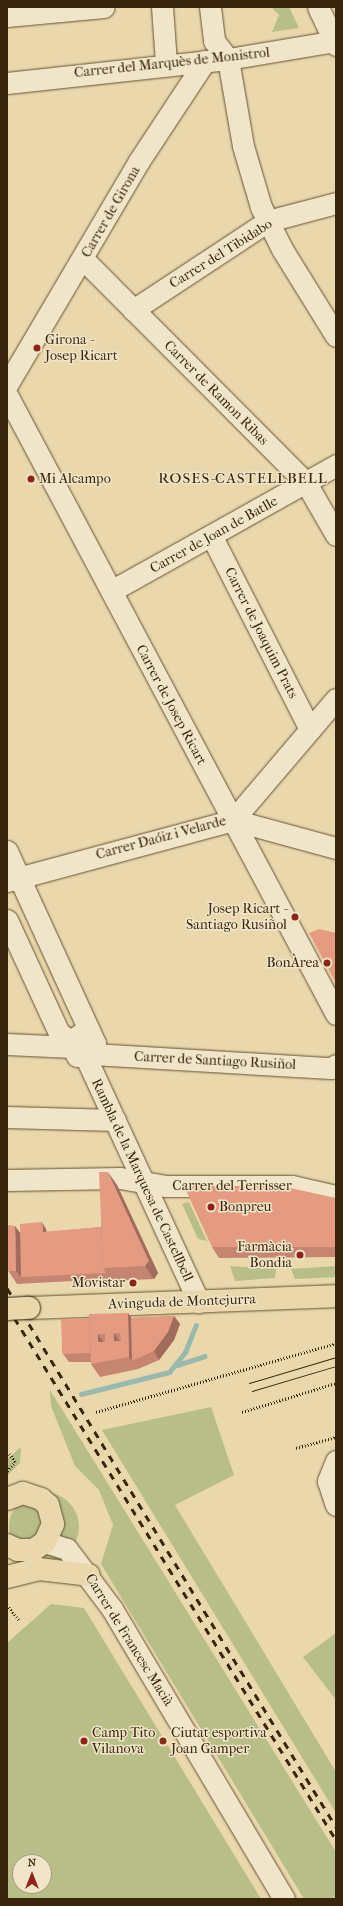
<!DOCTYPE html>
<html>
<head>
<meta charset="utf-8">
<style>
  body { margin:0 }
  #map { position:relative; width:343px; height:1906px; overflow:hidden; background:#ead7ac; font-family:"IM FELL French Canon",serif }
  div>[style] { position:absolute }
  .green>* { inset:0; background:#b8be88 }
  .round { border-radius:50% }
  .stream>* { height:5px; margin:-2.5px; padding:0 2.5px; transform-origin:2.5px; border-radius:2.5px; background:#98b9ad }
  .path>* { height:2.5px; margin-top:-1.25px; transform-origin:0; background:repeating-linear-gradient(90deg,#38250b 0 1px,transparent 0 3px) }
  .roads { filter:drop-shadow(0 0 1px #645233) drop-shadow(0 0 1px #645233) }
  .minor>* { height:21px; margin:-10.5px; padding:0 10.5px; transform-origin:10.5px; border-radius:10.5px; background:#f1e5c9 }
  .major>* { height:22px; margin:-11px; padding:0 11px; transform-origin:11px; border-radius:11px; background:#ead7ac }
  .tram>* { height:1px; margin:-0.5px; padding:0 0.5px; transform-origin:0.5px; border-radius:0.5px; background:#38250b }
  .rail>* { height:3px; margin-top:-1.5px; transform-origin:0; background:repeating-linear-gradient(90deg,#38250b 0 7px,transparent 0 14px) }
  .bridges { filter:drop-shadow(0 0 1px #38250b) drop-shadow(0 0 1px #38250b) }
  .major-bridge>* { height:22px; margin:-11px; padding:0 11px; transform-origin:11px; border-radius:11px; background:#ead7ac }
  .wall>* { inset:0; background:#c58570 }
  .shaded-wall>* { inset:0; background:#a06c5b }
  .building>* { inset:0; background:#e59b82; transform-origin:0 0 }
  .dots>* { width:11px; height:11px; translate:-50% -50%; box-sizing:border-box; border:2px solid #f1e5c9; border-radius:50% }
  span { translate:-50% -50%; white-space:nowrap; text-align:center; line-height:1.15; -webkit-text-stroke:3px #f1e5c9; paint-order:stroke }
  .street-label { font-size:14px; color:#38250b }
  .poi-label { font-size:14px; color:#38250b }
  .left { translate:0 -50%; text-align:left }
  .right { translate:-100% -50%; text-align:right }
  .neighbourhood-label { font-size:15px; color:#38250b; letter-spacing:1px }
  .frame { position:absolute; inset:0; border:8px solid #38250b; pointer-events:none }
  .north { position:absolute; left:12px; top:1854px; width:40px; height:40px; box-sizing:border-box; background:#f1e5c9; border:1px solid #a7987d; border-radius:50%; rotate:0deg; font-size:11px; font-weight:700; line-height:16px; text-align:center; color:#38250b }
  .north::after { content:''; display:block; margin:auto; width:14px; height:18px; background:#8f2418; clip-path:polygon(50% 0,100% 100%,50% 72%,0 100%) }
</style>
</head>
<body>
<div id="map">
  <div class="green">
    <i style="clip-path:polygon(271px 7px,289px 7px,299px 28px,272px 32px,279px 15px)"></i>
    <i style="clip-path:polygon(189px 1202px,207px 1241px,198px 1239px,182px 1204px)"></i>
    <i style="clip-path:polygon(230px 1266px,276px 1269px,275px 1278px,235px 1281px)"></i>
    <i style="clip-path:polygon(336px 1266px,336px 1277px,295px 1279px,291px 1269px)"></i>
    <i style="clip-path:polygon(50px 1390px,336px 1852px,336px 1899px,304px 1899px,101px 1564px,113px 1525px,99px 1490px,75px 1466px,51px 1406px)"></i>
    <i style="clip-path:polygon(211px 1407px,234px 1475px,175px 1505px,336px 1772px,336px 1813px,102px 1430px)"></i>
    <i style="clip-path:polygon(21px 1447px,20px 1463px,7px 1476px,7px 1459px)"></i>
    <i class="round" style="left:9px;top:1492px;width:70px;height:70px"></i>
    <i style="clip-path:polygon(evenodd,51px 1604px,84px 1608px,261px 1899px,7px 1899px,7px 1643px,51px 1604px,20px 1862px,44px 1862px,44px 1886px,20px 1886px,20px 1862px)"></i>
    <i style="clip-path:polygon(336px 1633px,336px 1700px,303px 1657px)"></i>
  </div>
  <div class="stream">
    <i style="left:177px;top:1365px;width:29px;rotate:-18deg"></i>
    <i style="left:81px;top:1394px;width:91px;rotate:-14deg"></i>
    <i style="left:169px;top:1372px;width:26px;rotate:-51deg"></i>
    <i style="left:185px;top:1352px;width:29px;rotate:-68deg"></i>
  </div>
  <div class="path">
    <i style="left:96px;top:1412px;width:250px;rotate:-16deg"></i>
    <i style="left:242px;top:1412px;width:98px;rotate:-17.1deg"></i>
    <i style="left:296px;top:1448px;width:41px;rotate:-15.4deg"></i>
    <i style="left:7px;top:1471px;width:12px;rotate:-48deg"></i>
    <i style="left:15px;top:1462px;width:10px;rotate:-127deg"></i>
    <i style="left:7px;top:1605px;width:19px;rotate:51deg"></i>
  </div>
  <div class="roads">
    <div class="minor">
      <i style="left:162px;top:7px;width:56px;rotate:85.9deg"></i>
      <i style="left:210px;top:7px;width:34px;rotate:83deg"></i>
      <i style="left:214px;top:41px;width:23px;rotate:52deg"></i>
      <i style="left:228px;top:59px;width:88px;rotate:80.2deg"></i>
      <i style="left:243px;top:146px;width:64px;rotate:73.6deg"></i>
      <i style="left:261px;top:207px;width:47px;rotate:63.4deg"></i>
      <i style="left:282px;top:249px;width:102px;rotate:58.2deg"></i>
      <i style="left:318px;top:7px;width:42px;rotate:64.7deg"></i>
      <i style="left:7px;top:16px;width:97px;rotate:-5.3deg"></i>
      <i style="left:7px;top:83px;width:222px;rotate:-6.2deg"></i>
      <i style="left:228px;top:59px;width:109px;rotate:-9.5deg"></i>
      <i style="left:84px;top:260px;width:315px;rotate:45.1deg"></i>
      <i style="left:306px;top:483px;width:60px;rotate:60deg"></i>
      <i style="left:133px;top:310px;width:162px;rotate:-33.4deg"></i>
      <i style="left:268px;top:221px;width:70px;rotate:-14.8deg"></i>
      <i style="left:7px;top:385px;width:260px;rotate:-59.5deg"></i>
      <i style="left:139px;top:161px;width:120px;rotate:-56.6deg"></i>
      <i style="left:7px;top:395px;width:701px;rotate:62.01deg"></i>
      <i style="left:212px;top:537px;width:216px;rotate:63deg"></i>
      <i style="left:111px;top:591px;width:258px;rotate:-29.2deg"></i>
      <i style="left:233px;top:820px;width:107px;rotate:15.2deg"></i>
      <i style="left:7px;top:851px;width:211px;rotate:65.4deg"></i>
      <i style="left:95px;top:1043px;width:14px;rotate:111deg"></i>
      <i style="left:90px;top:1056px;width:13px;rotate:180deg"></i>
      <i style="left:77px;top:1056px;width:10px;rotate:-119deg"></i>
      <i style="left:72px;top:1047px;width:7px;rotate:-74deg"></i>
      <i style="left:74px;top:1040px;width:7px;rotate:-45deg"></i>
      <i style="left:79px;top:1035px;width:12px;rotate:9deg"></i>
      <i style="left:7px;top:881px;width:234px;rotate:-15.1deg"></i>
      <i style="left:233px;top:820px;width:159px;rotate:-49.6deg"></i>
      <i style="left:7px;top:920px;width:124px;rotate:65.3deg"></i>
      <i style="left:59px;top:1033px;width:17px;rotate:33deg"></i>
      <i style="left:7px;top:1044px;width:65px;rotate:2.6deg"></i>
      <i style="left:93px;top:1054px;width:238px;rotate:3.4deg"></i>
      <i style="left:331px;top:1068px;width:6px;rotate:-31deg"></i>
      <i style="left:86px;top:1058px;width:269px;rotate:65.2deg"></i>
      <i style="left:7px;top:1117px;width:108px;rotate:1.6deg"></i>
      <i style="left:7px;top:1180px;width:113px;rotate:-1deg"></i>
      <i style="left:120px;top:1178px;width:47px;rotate:9.9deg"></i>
      <i style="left:166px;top:1186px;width:126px"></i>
      <i style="left:292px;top:1186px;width:45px;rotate:12.8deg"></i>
      <i style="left:336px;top:1461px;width:22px;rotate:112deg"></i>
      <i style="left:328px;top:1481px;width:25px;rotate:72deg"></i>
      <i style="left:45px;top:1542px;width:23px;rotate:18deg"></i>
      <i style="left:67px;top:1549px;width:75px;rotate:53.1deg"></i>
      <i style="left:112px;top:1609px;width:337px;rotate:59.3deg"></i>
    </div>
    <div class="major">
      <i style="left:29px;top:1308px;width:307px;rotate:-2.2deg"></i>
      <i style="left:7px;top:1499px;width:17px;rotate:-21deg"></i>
      <i style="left:23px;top:1493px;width:19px;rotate:18deg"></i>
      <i style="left:41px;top:1499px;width:9px;rotate:41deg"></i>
      <i style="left:48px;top:1505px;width:20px;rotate:75deg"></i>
      <i style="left:53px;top:1524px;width:20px;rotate:114deg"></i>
      <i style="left:45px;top:1542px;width:14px;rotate:146deg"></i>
      <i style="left:33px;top:1550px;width:15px;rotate:180deg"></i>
      <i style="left:18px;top:1550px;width:12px;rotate:-156deg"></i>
      <i style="left:7px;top:1577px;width:33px;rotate:-14deg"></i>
      <i style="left:39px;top:1569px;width:50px;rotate:6.8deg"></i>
    </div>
  </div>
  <div class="tram">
    <i style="left:249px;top:1383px;width:91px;rotate:-16.6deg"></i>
    <i style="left:252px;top:1391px;width:88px;rotate:-16.6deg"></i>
  </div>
  <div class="rail">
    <i style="left:7px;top:1288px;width:631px;rotate:58.6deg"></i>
    <i style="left:7px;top:1306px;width:627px;rotate:58.36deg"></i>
  </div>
  <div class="bridges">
    <div class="major-bridge">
      <i style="left:7px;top:1309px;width:22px;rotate:-3deg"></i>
    </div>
  </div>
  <div class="wall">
    <i style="clip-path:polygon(117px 1185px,158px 1273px,154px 1279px,111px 1281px,110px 1279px,17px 1284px,7px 1269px,20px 1232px,46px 1229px,47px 1232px,101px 1227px)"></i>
    <i style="clip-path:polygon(336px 1198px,336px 1257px,219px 1258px,212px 1247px)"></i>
    <i style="clip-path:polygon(128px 1313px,131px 1318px,174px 1316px,180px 1324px,174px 1340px,159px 1360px,138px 1369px,100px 1377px,91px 1364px,91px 1362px,69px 1362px,63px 1354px,89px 1318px)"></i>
  </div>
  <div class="shaded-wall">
    <i style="clip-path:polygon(108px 1172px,117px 1185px,158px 1273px,154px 1279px,145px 1266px)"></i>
    <i style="clip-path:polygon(42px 1222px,46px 1229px,47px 1238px,43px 1232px)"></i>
    <i style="clip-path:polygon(15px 1226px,24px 1238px,21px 1277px,16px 1271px)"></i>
    <i style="clip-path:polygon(128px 1313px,137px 1326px,132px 1361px,129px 1357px)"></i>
    <i style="clip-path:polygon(174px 1316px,180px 1324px,174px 1340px,159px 1360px,154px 1351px)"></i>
    <i style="clip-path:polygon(114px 1333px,122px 1345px,114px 1341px)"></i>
    <i style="clip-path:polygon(98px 1334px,106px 1346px,98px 1342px)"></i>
  </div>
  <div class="building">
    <i style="clip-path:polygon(319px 929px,336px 933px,336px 983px,309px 933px)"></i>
    <i style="clip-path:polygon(99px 1172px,108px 1172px,149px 1261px,145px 1266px,103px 1268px)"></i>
    <i style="clip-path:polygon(184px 1186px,281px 1186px,336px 1198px,336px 1247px,212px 1247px)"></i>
    <i style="clip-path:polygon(42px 1222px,43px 1232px,101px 1227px,103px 1268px,106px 1273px,21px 1277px,20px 1224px)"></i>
    <i style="clip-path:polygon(7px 1225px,15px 1226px,16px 1271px,8px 1271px,7px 1269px)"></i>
    <i style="clip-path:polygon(evenodd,128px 1313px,129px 1357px,91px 1364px,89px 1314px,128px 1313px,114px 1333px,120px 1333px,121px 1341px,114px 1341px,114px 1333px,128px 1313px,98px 1334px,105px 1334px,105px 1342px,98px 1342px,98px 1334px)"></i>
    <i style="clip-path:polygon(174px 1316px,168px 1332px,154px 1351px,132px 1361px,131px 1318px)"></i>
    <i style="left:89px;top:1318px;width:35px;height:28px;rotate:88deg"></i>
  </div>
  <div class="dots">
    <i style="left:37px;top:348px;background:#8f2418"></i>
    <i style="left:31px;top:479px;background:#8f2418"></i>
    <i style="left:295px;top:917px;background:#8f2418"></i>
    <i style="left:327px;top:963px;background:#8f2418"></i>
    <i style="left:211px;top:1207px;background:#8f2418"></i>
    <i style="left:300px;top:1255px;background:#8f2418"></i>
    <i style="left:133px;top:1283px;background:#8f2418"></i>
    <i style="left:84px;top:1741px;background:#8f2418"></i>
    <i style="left:163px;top:1741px;background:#8f2418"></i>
  </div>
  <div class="street-label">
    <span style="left:172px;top:63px;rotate:-6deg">Carrer del Marquès de Monistrol</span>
    <span style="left:111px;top:212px;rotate:-60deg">Carrer de Girona</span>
    <span style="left:221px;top:254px;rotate:-32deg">Carrer del Tibidabo</span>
    <span style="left:216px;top:393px;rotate:45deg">Carrer de Ramon Ribas</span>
    <span style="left:214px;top:535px;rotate:-29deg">Carrer de Joan de Batlle</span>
    <span style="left:261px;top:633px;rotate:63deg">Carrer de Joaquim Prats</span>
    <span style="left:171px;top:705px;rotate:62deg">Carrer de Josep Ricart</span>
    <span style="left:161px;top:838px;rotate:-15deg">Carrer Daóiz i Velarde</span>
    <span style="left:215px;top:1061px;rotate:3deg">Carrer de Santiago Rusiñol</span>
    <span style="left:142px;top:1180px;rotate:65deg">Rambla de la Marquesa de Castellbell</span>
    <span style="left:232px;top:1186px">Carrer del Terrisser</span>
    <span style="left:182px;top:1302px;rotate:-2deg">Avinguda de Montejurra</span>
    <span style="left:129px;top:1640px;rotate:58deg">Carrer de Francesc Macià</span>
  </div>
  <div class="poi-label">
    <span class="left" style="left:45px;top:348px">Girona -<br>Josep Ricart</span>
    <span class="left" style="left:39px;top:479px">Mi Alcampo</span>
    <span class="right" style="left:287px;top:917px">Josep Ricart -<br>Santiago Rusiñol</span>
    <span class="right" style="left:319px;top:963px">BonÀrea</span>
    <span class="left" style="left:219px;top:1207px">Bonpreu</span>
    <span class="right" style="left:292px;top:1255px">Farmàcia<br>Bondia</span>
    <span class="right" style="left:125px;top:1283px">Movistar</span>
    <span class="left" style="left:92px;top:1741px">Camp Tito<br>Vilanova</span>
    <span class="left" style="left:171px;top:1741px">Ciutat esportiva<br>Joan Gamper</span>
  </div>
  <div class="neighbourhood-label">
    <span style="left:243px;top:479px">ROSES-CASTELLBELL</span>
  </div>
  <div class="frame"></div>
  <div class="north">N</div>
</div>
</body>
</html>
